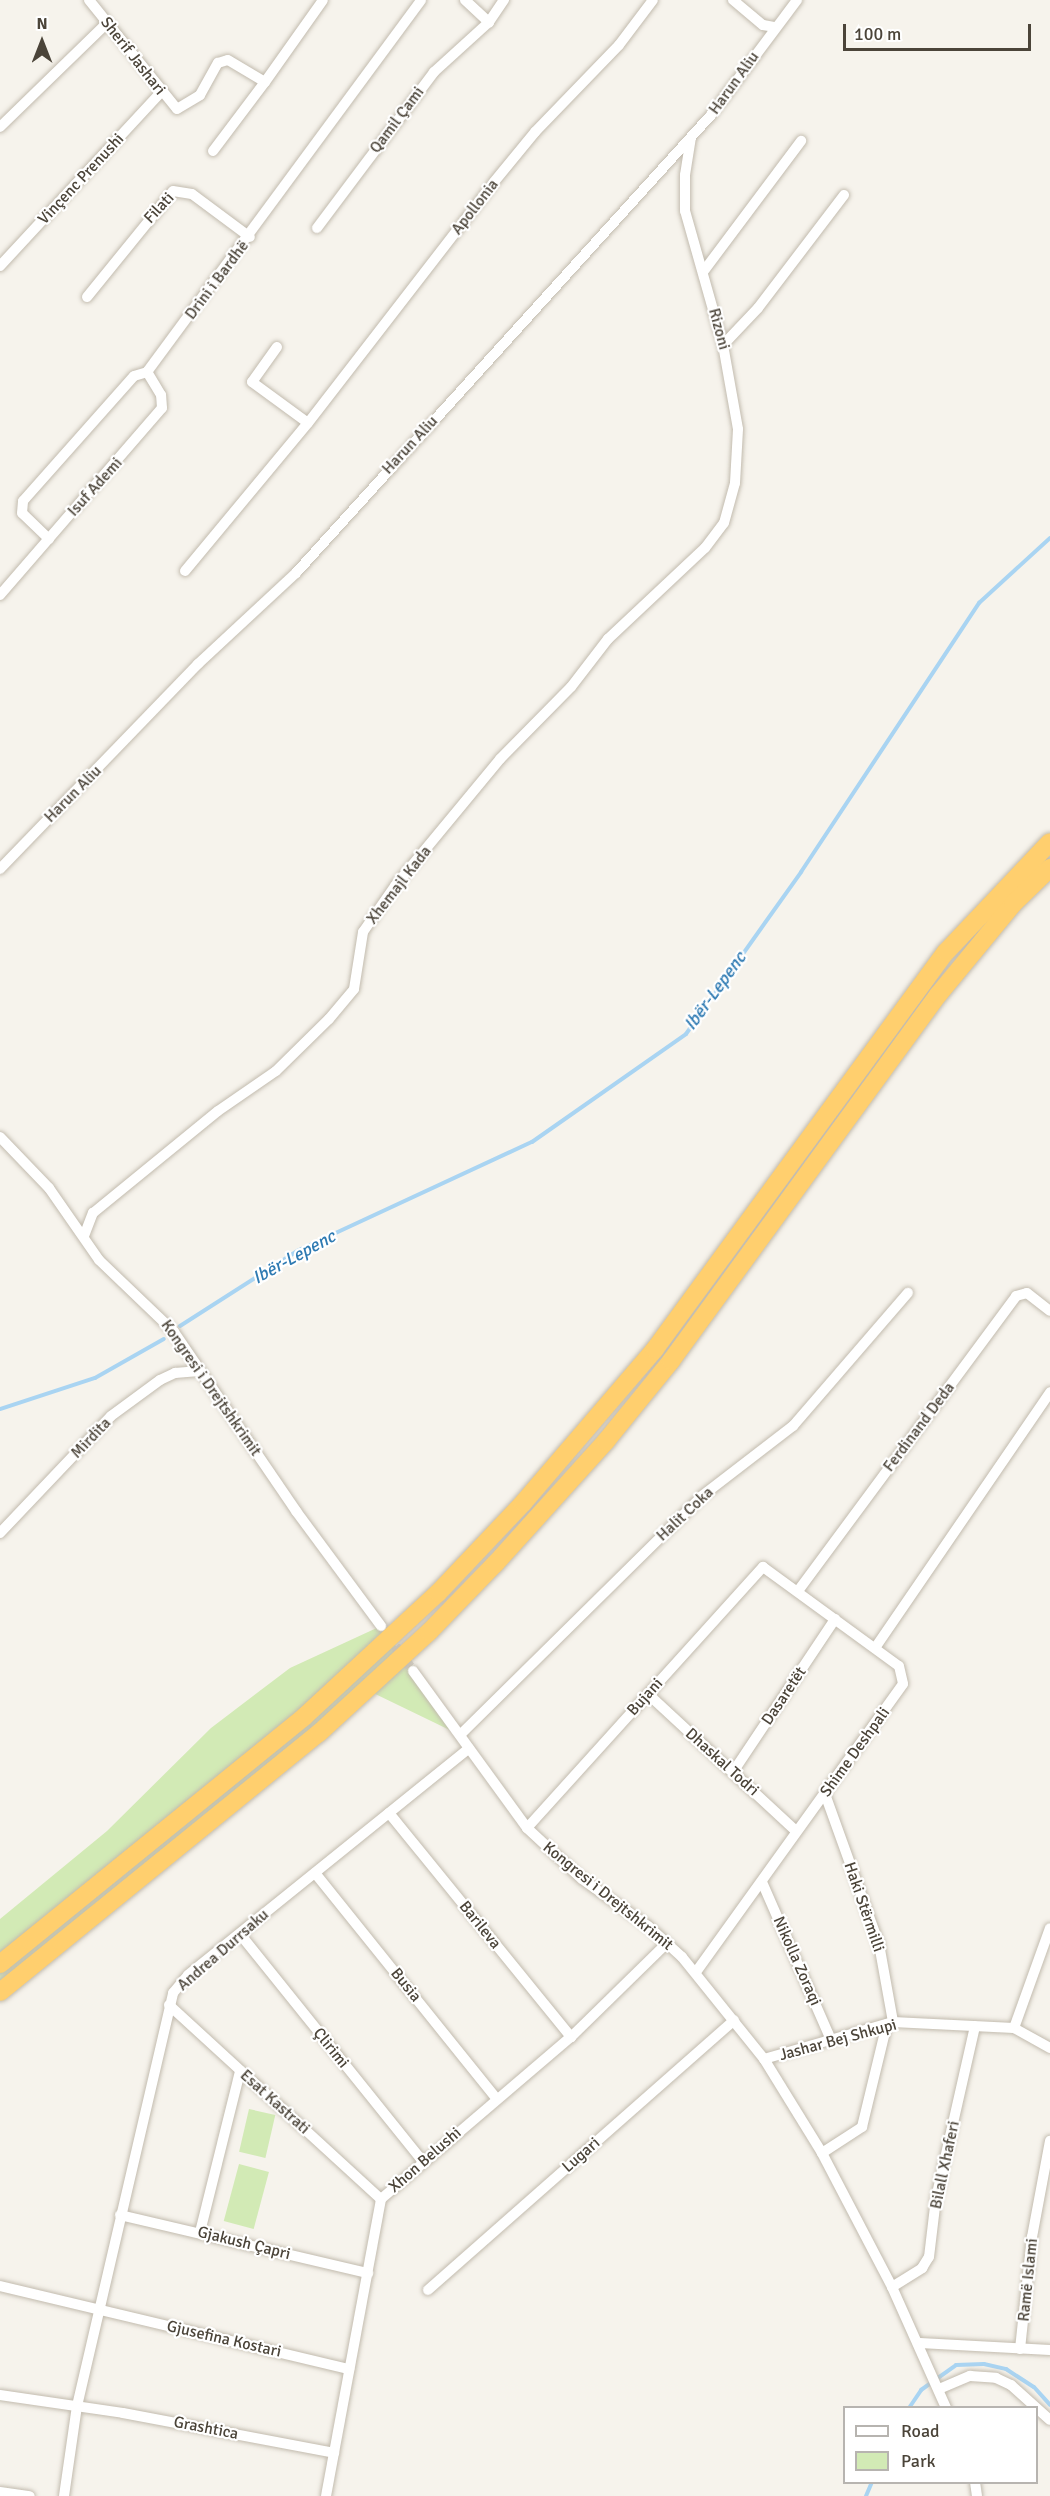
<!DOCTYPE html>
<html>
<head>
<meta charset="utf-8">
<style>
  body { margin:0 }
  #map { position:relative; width:1050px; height:2496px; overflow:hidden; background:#f6f3ec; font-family:Signika,sans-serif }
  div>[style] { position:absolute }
  .green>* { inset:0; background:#d2eab5; transform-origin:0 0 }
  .stream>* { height:4px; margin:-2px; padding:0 2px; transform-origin:2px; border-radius:2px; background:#a9d4f2 }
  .street-tunnel>* { height:10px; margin-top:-5px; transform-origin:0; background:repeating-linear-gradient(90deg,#d4d0c8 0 10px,transparent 0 15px) }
  .roads { filter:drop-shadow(0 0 2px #c2bbae) drop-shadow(0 0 2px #c2bbae) }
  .street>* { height:10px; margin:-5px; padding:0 5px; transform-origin:5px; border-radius:5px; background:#fff }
  .highway>* { height:18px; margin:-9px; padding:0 9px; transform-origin:9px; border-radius:9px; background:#ffcf6e }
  span { translate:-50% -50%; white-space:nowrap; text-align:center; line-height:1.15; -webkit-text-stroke:4.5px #fff; paint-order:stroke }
  .street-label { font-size:16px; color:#4b4439 }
  .water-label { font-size:18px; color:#2e7ab2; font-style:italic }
  .legend { position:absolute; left:843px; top:2406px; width:195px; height:78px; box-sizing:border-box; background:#fff; border:2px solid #b7b4b0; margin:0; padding:8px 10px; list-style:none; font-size:18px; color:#4b4439 }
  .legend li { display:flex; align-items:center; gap:12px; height:30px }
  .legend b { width:30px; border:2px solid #b7b4b0 }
  .north { position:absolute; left:12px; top:12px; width:60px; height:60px; -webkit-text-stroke:4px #fff; paint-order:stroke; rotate:0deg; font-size:16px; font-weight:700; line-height:24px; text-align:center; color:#4b4439 }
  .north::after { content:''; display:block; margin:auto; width:21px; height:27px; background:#4b4439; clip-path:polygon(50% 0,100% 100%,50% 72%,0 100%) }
  .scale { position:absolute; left:843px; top:24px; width:188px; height:27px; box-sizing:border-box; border:3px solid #4b4439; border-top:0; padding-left:8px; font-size:18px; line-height:21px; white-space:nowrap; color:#4b4439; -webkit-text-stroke:4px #fff; paint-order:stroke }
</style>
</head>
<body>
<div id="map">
  <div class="green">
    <i style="clip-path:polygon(381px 1626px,460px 1735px,367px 1690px,0 1992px,0 1919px,107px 1831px,211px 1728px,290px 1668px)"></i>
    <i style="left:249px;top:2109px;width:27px;height:44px;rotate:13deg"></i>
    <i style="left:239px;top:2164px;width:31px;height:59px;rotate:15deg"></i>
  </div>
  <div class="stream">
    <i style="left:180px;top:1326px;width:141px;rotate:-32.6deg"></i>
    <i style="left:299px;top:1250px;width:257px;rotate:-24.9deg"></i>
    <i style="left:532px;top:1142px;width:188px;rotate:-35deg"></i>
    <i style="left:686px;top:1034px;width:199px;rotate:-54.6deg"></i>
    <i style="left:801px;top:872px;width:323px;rotate:-56.5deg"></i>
    <i style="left:979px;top:603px;width:96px;rotate:-42.5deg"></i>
    <i style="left:0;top:1409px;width:100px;rotate:-18.1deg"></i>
    <i style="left:95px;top:1378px;width:79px;rotate:-29.5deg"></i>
    <i style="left:909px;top:2408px;width:22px;rotate:-56deg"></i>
    <i style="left:921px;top:2390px;width:43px;rotate:-35.5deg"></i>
    <i style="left:956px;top:2365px;width:28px;rotate:-2deg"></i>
    <i style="left:984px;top:2364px;width:23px;rotate:13deg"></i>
    <i style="left:1006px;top:2369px;width:33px;rotate:33deg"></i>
    <i style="left:1034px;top:2387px;width:24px;rotate:48deg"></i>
    <i style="left:866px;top:2496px;width:15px;rotate:-67deg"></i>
  </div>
  <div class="street-tunnel">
    <i style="left:387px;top:1634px;width:45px;rotate:54.9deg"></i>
  </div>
  <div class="roads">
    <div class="street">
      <i style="left:89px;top:0;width:140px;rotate:51.1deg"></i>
      <i style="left:177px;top:109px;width:27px;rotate:-31deg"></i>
      <i style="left:200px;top:95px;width:37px;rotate:-61deg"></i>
      <i style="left:218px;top:63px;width:10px;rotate:-17deg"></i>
      <i style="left:228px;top:60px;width:43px;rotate:30.7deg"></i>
      <i style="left:265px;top:82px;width:100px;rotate:-54.7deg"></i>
      <i style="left:465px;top:0;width:33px;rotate:43deg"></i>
      <i style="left:489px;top:22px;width:27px;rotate:-56deg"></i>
      <i style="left:733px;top:0;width:39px;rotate:40deg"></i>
      <i style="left:763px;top:25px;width:11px;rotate:10deg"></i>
      <i style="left:0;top:127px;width:149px;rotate:-44.2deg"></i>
      <i style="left:213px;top:151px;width:86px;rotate:-53deg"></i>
      <i style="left:317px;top:228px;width:195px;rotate:-53.1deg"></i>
      <i style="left:434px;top:72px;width:74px;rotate:-42.3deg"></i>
      <i style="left:0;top:266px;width:237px;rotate:-47.2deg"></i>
      <i style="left:703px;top:272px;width:164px;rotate:-53.2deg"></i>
      <i style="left:87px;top:297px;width:136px;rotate:-50.9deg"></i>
      <i style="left:173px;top:191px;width:19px;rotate:9deg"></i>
      <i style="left:192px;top:194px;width:72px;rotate:36.6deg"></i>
      <i style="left:723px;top:345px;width:51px;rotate:-46.6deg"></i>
      <i style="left:758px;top:308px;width:142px;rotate:-52.7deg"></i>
      <i style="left:277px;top:347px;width:43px;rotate:125.5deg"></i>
      <i style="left:252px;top:382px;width:69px;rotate:36.2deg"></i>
      <i style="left:308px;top:423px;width:304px;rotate:-52.3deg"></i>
      <i style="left:494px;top:182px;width:65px;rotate:-50.6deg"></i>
      <i style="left:535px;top:132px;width:121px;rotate:-46deg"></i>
      <i style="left:619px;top:45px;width:56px;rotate:-52.9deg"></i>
      <i style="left:49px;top:539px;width:37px;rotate:-136deg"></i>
      <i style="left:22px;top:513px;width:12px;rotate:-85deg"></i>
      <i style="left:23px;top:501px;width:167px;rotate:-48.4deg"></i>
      <i style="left:134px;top:376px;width:14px;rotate:-17deg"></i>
      <i style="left:147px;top:372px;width:462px;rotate:-53.6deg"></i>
      <i style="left:185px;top:571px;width:192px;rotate:-50.3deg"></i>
      <i style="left:0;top:595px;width:247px;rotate:-49.1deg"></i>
      <i style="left:162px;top:408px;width:13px;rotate:-94deg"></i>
      <i style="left:161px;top:395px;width:27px;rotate:-121deg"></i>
      <i style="left:0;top:869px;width:285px;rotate:-46deg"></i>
      <i style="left:198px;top:664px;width:134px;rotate:-42.9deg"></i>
      <i style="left:296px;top:573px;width:618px;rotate:-47.82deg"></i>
      <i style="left:711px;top:115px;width:144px;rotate:-53.2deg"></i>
      <i style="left:0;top:1137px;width:71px;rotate:46.1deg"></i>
      <i style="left:49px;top:1188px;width:88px;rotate:55.2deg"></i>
      <i style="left:99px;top:1260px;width:104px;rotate:43.8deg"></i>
      <i style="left:174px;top:1332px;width:217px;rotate:55.7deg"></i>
      <i style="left:296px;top:1511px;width:143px;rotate:53.5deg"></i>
      <i style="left:84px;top:1236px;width:25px;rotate:-69deg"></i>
      <i style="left:93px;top:1213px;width:161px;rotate:-39.2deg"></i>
      <i style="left:218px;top:1111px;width:70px;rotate:-34.6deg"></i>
      <i style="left:276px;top:1071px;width:74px;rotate:-44.5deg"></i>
      <i style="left:329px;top:1019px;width:39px;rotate:-50deg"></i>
      <i style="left:354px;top:989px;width:58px;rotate:-81deg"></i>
      <i style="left:363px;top:932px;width:56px;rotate:-55.2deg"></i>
      <i style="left:395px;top:886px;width:165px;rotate:-50.4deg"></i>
      <i style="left:500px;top:759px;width:101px;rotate:-45.4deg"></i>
      <i style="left:571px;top:687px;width:61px;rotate:-52.4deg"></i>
      <i style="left:608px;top:639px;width:133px;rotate:-43.2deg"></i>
      <i style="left:705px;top:548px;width:31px;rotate:-53deg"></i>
      <i style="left:724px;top:523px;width:41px;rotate:-74.6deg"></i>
      <i style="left:735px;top:483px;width:54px;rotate:-86.8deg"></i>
      <i style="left:738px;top:429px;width:85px;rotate:-100.1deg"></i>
      <i style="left:723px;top:345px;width:139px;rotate:-105.8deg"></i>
      <i style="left:685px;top:211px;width:36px;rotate:-90deg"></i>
      <i style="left:685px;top:175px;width:38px;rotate:-81deg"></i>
      <i style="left:0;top:1533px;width:161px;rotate:-46.5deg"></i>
      <i style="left:111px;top:1416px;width:61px;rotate:-36.3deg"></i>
      <i style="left:160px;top:1380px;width:17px;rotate:-25deg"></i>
      <i style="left:175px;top:1373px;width:24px;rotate:-5deg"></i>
      <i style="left:798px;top:1591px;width:367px;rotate:-53.5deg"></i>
      <i style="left:1016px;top:1296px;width:11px;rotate:-15deg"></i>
      <i style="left:1027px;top:1293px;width:29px;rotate:38deg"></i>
      <i style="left:875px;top:1648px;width:310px;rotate:-55.6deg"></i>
      <i style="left:413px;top:1671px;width:194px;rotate:54deg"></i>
      <i style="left:527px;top:1828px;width:75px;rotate:42.8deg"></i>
      <i style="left:582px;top:1879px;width:81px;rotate:35.5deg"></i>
      <i style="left:648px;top:1926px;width:46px;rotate:42.4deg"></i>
      <i style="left:682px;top:1957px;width:131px;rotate:51.2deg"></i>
      <i style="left:764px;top:2059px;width:110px;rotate:58.3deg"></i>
      <i style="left:822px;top:2153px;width:151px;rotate:62.4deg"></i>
      <i style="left:892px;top:2287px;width:133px;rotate:65.9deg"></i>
      <i style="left:648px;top:1694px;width:202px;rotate:42.8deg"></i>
      <i style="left:460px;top:1735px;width:340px;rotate:-44.6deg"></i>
      <i style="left:702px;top:1496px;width:115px;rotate:-37.6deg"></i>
      <i style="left:793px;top:1426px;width:176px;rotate:-49.2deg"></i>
      <i style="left:733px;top:1772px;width:184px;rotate:-56.3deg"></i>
      <i style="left:825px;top:1794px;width:159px;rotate:70.2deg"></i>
      <i style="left:879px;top:1944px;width:79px;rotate:79.8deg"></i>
      <i style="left:389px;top:1813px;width:289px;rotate:50.9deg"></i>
      <i style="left:527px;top:1828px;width:352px;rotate:-47.9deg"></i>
      <i style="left:763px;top:1567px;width:168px;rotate:36.1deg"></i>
      <i style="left:899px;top:1666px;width:18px;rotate:77deg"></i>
      <i style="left:903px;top:1684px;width:355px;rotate:125.7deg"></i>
      <i style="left:315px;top:1873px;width:289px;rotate:51.2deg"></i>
      <i style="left:762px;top:1882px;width:172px;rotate:66.4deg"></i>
      <i style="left:240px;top:1934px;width:292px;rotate:51.2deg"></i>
      <i style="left:169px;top:2005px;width:287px;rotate:42.5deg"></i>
      <i style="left:1014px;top:2028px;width:106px;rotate:-70.2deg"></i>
      <i style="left:764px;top:2059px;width:134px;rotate:-16deg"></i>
      <i style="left:893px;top:2022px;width:121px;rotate:2.8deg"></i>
      <i style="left:1014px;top:2028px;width:41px;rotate:29.1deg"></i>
      <i style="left:822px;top:2153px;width:48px;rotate:-33deg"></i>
      <i style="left:862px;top:2127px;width:106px;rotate:-76.4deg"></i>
      <i style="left:120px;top:2215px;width:255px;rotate:13.2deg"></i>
      <i style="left:200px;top:2232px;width:166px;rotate:-76deg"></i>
      <i style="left:0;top:2286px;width:359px;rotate:13.4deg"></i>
      <i style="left:892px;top:2287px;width:36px;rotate:-32deg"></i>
      <i style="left:922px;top:2268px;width:13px;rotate:-58deg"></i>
      <i style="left:929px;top:2257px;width:59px;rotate:-83.2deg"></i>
      <i style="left:936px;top:2198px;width:176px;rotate:-77.2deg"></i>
      <i style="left:428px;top:2290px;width:408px;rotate:-41.4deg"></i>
      <i style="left:920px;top:2343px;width:130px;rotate:3.1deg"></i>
      <i style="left:1020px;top:2349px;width:113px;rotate:-83.9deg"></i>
      <i style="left:1032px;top:2237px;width:98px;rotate:-79.4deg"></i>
      <i style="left:939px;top:2389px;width:34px;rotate:-23deg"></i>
      <i style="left:970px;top:2376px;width:26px;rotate:4deg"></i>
      <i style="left:996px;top:2378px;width:17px;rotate:25deg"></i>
      <i style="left:1011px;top:2385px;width:52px;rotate:41.9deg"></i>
      <i style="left:0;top:2395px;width:124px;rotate:8.3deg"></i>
      <i style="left:123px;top:2413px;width:215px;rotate:10.7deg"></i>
      <i style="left:975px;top:2482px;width:14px;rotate:82deg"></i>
      <i style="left:0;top:2492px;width:30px;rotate:8deg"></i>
      <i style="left:64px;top:2496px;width:91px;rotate:-81.8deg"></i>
      <i style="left:77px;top:2406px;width:424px;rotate:-76.9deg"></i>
      <i style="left:173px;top:1993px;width:23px;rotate:-50deg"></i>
      <i style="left:188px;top:1975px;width:361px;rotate:-38.9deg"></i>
      <i style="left:326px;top:2496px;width:302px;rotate:-79.5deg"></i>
      <i style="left:381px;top:2199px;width:250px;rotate:-40.5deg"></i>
      <i style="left:571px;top:2037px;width:134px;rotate:-44.4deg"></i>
    </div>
    <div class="highway">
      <i style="left:0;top:1964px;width:393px;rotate:-39.1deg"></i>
      <i style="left:305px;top:1716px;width:181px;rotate:-42.8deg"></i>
      <i style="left:438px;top:1593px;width:124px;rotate:-46.6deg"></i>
      <i style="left:523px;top:1503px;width:203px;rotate:-49.4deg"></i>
      <i style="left:655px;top:1349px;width:492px;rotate:-53.8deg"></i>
      <i style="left:946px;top:952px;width:151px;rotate:-46.6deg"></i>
      <i style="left:0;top:1992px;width:411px;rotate:-39.1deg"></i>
      <i style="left:319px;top:1733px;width:149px;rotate:-42.6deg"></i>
      <i style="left:429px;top:1632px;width:95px;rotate:-45.9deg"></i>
      <i style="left:495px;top:1564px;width:166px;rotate:-47.9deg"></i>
      <i style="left:606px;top:1441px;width:103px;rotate:-50.9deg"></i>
      <i style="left:671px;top:1361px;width:453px;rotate:-53.9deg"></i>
      <i style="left:938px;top:995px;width:118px;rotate:-50.5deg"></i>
      <i style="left:1013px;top:904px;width:52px;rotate:-44.2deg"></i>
    </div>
  </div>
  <div class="street-label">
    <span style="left:133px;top:56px;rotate:52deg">Sherif Jashari</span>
    <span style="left:734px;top:83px;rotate:-54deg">Harun Aliu</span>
    <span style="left:397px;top:120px;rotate:-53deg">Qamil Çami</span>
    <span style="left:81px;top:179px;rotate:-47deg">Vinçenc Prenushi</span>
    <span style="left:475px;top:207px;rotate:-52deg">Apollonia</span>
    <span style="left:159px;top:208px;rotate:-47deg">Filati</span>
    <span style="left:217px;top:280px;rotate:-53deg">Drini i Bardhë</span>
    <span style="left:719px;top:329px;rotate:75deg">Rizoni</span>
    <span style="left:410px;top:445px;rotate:-47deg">Harun Aliu</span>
    <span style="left:95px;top:487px;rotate:-48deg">Isuf Ademi</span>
    <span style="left:73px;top:794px;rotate:-45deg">Harun Aliu</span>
    <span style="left:399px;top:885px;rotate:-52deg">Xhemajl Kada</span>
    <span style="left:211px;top:1388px;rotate:55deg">Kongresi i Drejtshkrimit</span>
    <span style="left:919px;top:1427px;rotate:-53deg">Ferdinand Deda</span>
    <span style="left:91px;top:1438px;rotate:-46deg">Mirdita</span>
    <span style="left:685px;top:1514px;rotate:-43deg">Halit Coka</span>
    <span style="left:784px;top:1696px;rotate:-56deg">Dasaretët</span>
    <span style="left:645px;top:1697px;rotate:-48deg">Bujani</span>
    <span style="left:855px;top:1752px;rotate:-54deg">Shime Deshpali</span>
    <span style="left:722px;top:1762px;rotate:42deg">Dhaskal Todri</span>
    <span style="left:608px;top:1896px;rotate:39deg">Kongresi i Drejtshkrimit</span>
    <span style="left:864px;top:1907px;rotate:71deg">Haki Stërmilli</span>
    <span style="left:480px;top:1925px;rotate:51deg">Barileva</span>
    <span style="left:223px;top:1950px;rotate:-41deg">Andrea Durrsaku</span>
    <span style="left:797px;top:1961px;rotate:66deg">Nikolla Zoraqi</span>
    <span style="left:406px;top:1985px;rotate:51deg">Busia</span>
    <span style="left:838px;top:2040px;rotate:-15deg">Jashar Bej Shkupi</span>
    <span style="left:331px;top:2048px;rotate:51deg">Çlirimi</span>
    <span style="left:275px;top:2102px;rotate:42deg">Esat Kastrati</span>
    <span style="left:581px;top:2155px;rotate:-41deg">Lugari</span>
    <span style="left:425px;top:2160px;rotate:-41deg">Xhon Belushi</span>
    <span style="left:945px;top:2165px;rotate:-78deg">Bilall Xhaferi</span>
    <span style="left:244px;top:2243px;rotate:14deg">Gjakush Çapri</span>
    <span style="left:1028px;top:2280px;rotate:-84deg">Ramë Islami</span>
    <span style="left:224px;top:2339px;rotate:13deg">Gjusefina Kostari</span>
    <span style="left:206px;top:2428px;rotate:11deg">Grashtica</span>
  </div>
  <div class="water-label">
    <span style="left:715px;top:991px;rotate:-54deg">Ibër-Lepenc</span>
    <span style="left:294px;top:1257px;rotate:-29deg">Ibër-Lepenc</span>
  </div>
  <ul class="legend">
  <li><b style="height:8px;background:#fff"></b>Road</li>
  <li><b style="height:16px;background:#d2eab5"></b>Park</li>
  </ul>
  <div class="north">N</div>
  <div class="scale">100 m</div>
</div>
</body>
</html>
